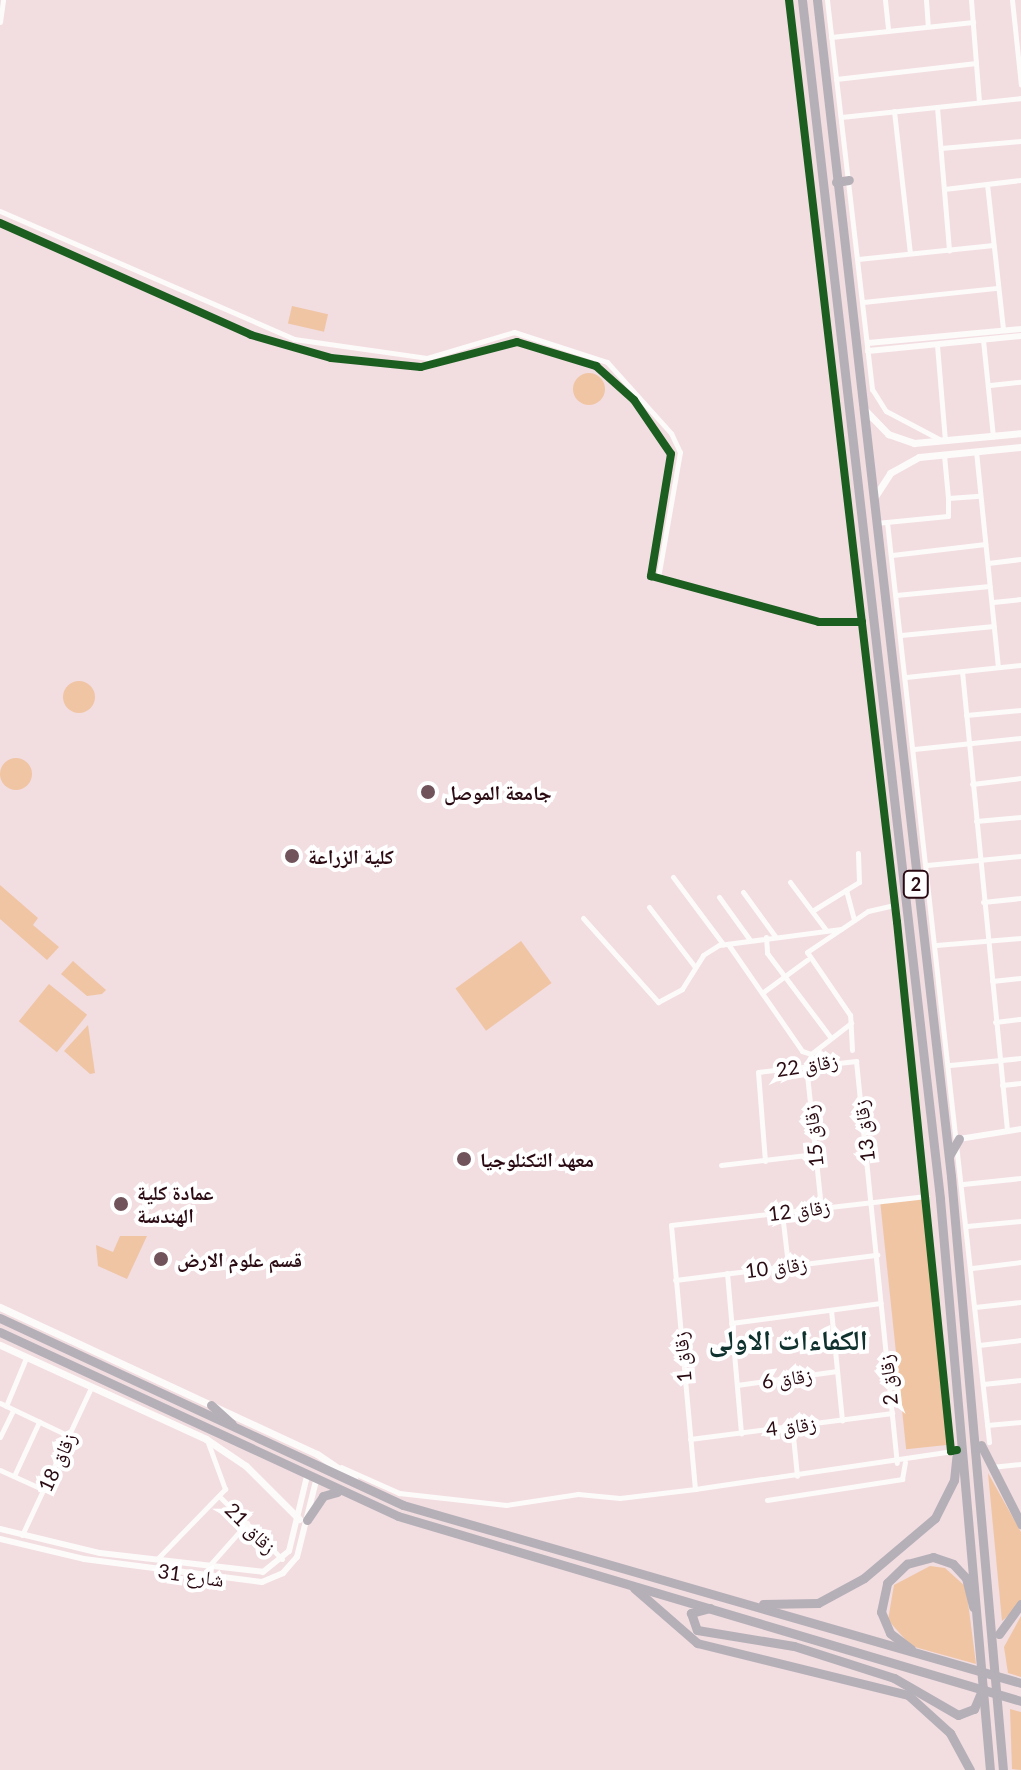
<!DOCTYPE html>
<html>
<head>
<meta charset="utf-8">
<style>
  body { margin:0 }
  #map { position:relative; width:1021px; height:1770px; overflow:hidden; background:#f2dde1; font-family:Lato,"Noto Naskh Arabic",sans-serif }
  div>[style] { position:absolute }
  .green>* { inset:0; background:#f0c5a4; transform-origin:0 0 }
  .round { border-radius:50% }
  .minor>* { height:5px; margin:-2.5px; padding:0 2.5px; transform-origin:2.5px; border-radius:2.5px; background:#fdfafa }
  .tertiary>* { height:6px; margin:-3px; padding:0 3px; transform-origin:3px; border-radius:3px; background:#fdfafa }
  .secondary>* { height:7px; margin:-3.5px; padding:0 3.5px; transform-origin:3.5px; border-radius:3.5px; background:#fdfafa }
  .trunk>* { height:9px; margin:-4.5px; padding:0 4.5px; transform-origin:4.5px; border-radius:4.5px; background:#b5b0b7 }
  .cycleway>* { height:8px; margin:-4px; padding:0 4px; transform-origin:4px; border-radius:4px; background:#1b5e20 }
  .dots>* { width:22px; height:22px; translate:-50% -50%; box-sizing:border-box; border:4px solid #fff; border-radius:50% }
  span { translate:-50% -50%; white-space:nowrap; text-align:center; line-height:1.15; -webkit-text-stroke:8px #fff; paint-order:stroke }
  .shield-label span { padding:2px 6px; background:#fff; border:2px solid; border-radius:6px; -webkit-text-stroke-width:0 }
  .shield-label { font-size:18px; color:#2b0b13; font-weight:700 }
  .poi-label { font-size:20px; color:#2b0b13; font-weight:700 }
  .left { translate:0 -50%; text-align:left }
  .street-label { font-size:20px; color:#2b0b13 }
  .district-label { font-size:28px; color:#0f322f; font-weight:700 }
</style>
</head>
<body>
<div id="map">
  <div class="green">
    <i style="left:292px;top:306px;width:37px;height:18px;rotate:13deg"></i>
    <i class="round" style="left:573px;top:373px;width:32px;height:32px"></i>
    <i class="round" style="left:63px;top:681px;width:32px;height:32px"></i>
    <i class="round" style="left:0;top:758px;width:32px;height:32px"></i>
    <i style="clip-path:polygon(0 885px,38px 918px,33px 925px,59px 947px,47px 960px,0 919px)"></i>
    <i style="left:521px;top:941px;width:52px;height:81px;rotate:54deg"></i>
    <i style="clip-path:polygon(73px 961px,106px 990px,102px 994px,87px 996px,61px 974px)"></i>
    <i style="left:49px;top:984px;width:49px;height:48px;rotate:39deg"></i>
    <i style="clip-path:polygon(88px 1025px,95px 1073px,90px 1074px,64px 1051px)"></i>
    <i style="left:923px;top:1198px;width:248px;height:43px;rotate:84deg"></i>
    <i style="clip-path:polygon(120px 1236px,147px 1236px,127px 1279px,98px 1266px,96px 1245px,113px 1252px)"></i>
    <i style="clip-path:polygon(988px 1473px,1021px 1532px,1021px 1604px,1002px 1621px)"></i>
    <i style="clip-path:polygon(930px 1566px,945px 1568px,966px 1587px,976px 1664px,911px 1646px,888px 1620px,894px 1585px)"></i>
    <i style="clip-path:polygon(1021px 1616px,1021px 1677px,1008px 1673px,1004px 1647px)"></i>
    <i style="clip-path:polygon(1010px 1709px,1021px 1712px,1021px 1770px,1012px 1769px)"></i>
  </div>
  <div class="minor">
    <i style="left:789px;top:0;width:928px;rotate:83.32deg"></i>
    <i style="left:897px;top:922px;width:532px;rotate:84.17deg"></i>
    <i style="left:951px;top:1451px;width:5px;rotate:-11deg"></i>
    <i style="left:827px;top:0;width:392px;rotate:83.4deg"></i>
    <i style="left:872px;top:389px;width:26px;rotate:58deg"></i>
    <i style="left:886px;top:411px;width:60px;rotate:27.8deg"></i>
    <i style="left:885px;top:0;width:30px;rotate:84deg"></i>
    <i style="left:926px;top:0;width:26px;rotate:86deg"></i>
    <i style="left:971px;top:0;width:102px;rotate:85.5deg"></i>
    <i style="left:1012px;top:0;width:85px;rotate:84deg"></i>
    <i style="left:0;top:22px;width:22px;rotate:-82deg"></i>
    <i style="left:831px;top:37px;width:143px;rotate:-6deg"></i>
    <i style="left:836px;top:79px;width:141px;rotate:-6.5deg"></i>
    <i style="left:937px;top:107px;width:144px;rotate:85.2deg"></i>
    <i style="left:894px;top:111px;width:143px;rotate:83.6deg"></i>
    <i style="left:841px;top:117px;width:181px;rotate:-6deg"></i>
    <i style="left:941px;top:148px;width:80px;rotate:-5deg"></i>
    <i style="left:987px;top:184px;width:147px;rotate:83.7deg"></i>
    <i style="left:944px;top:189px;width:78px;rotate:-6.7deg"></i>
    <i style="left:0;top:211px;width:321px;rotate:23.5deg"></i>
    <i style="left:294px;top:339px;width:134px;rotate:8.1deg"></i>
    <i style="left:427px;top:358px;width:91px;rotate:-16.6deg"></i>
    <i style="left:514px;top:332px;width:98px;rotate:17.9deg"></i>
    <i style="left:607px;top:362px;width:96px;rotate:48deg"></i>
    <i style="left:671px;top:433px;width:21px;rotate:65deg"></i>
    <i style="left:680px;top:452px;width:128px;rotate:99.9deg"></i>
    <i style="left:0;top:223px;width:275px;rotate:24deg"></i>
    <i style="left:251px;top:335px;width:83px;rotate:16deg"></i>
    <i style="left:331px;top:358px;width:90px;rotate:5.7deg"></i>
    <i style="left:421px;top:367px;width:99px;rotate:-14.6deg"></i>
    <i style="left:517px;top:342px;width:83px;rotate:16.9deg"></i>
    <i style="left:596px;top:366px;width:51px;rotate:41.8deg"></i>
    <i style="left:634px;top:400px;width:65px;rotate:55.6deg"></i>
    <i style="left:671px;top:454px;width:124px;rotate:99.3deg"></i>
    <i style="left:651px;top:576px;width:174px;rotate:15.3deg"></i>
    <i style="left:819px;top:622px;width:43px"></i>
    <i style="left:858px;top:259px;width:136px;rotate:-5.9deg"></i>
    <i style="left:863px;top:302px;width:135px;rotate:-6deg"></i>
    <i style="left:983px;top:340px;width:97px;rotate:84.1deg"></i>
    <i style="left:937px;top:345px;width:95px;rotate:85.2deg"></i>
    <i style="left:990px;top:385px;width:31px;rotate:-6deg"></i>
    <i style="left:976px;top:451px;width:217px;rotate:84.2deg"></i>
    <i style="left:944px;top:455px;width:43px;rotate:84.7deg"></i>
    <i style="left:887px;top:522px;width:926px;rotate:83.67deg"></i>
    <i style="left:876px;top:523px;width:72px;rotate:-5.6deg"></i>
    <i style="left:948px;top:516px;width:18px;rotate:-90deg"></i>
    <i style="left:948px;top:498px;width:32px;rotate:-4deg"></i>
    <i style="left:892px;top:555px;width:94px;rotate:-6.7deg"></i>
    <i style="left:988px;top:563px;width:33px;rotate:-7deg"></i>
    <i style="left:896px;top:595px;width:94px;rotate:-5.5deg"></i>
    <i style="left:993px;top:602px;width:28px;rotate:-6deg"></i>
    <i style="left:901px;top:635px;width:93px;rotate:-5.5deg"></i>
    <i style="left:962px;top:671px;width:461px;rotate:84.4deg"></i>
    <i style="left:906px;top:677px;width:116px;rotate:-6deg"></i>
    <i style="left:966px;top:715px;width:55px;rotate:-5.2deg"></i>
    <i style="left:914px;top:749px;width:108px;rotate:-5.9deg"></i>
    <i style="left:972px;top:784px;width:49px;rotate:-7deg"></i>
    <i style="left:976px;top:821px;width:45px;rotate:-5.1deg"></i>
    <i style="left:927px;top:865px;width:94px;rotate:-5.5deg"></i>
    <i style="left:673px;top:877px;width:84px;rotate:53.3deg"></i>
    <i style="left:790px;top:882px;width:60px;rotate:53.1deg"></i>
    <i style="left:846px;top:890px;width:31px;rotate:75deg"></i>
    <i style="left:743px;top:892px;width:54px;rotate:54deg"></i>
    <i style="left:719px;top:897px;width:53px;rotate:54.2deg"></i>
    <i style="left:983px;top:902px;width:38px;rotate:-6deg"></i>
    <i style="left:649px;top:907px;width:76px;rotate:52.5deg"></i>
    <i style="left:812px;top:911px;width:55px;rotate:-31.7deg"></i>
    <i style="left:859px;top:882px;width:29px;rotate:-92deg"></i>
    <i style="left:583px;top:918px;width:113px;rotate:48.2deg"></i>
    <i style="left:658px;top:1002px;width:27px;rotate:-28deg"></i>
    <i style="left:682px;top:989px;width:40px;rotate:-58deg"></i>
    <i style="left:703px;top:955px;width:19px;rotate:-32deg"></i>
    <i style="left:719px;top:945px;width:123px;rotate:-7.5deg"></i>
    <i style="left:766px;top:937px;width:16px;rotate:86deg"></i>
    <i style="left:767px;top:953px;width:106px;rotate:53deg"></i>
    <i style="left:728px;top:944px;width:130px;rotate:55.3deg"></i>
    <i style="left:802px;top:1051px;width:9px;rotate:18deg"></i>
    <i style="left:811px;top:1054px;width:51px;rotate:-37.8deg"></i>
    <i style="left:936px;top:945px;width:85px;rotate:-4.7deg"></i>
    <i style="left:992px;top:981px;width:29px;rotate:-6deg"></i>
    <i style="left:762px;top:993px;width:56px;rotate:-36.3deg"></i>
    <i style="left:995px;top:1022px;width:26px;rotate:-7deg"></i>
    <i style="left:852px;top:1050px;width:35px;rotate:-93deg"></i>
    <i style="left:850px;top:1015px;width:76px;rotate:-124.3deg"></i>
    <i style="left:807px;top:952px;width:73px;rotate:-33.9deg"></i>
    <i style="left:868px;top:911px;width:28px;rotate:-13deg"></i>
    <i style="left:806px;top:1065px;width:144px;rotate:84deg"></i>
    <i style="left:950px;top:1065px;width:71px;rotate:-5.6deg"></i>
    <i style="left:1002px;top:1085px;width:19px;rotate:-6deg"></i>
    <i style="left:765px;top:1161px;width:89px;rotate:-94.5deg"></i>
    <i style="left:758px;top:1072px;width:99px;rotate:-6.4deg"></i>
    <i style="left:856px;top:1061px;width:404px;rotate:84.2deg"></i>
    <i style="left:721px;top:1165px;width:95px;rotate:-6.7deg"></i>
    <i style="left:963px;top:1184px;width:58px;rotate:-5.9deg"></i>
    <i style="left:782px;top:1213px;width:52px;rotate:83.4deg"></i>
    <i style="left:967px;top:1226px;width:54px;rotate:-5.3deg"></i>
    <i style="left:972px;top:1268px;width:49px;rotate:-7deg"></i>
    <i style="left:727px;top:1273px;width:161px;rotate:85deg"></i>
    <i style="left:675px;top:1280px;width:204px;rotate:-7.1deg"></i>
    <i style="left:975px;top:1307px;width:46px;rotate:-6.2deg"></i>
    <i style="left:831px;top:1310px;width:111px;rotate:84.3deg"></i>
    <i style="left:731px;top:1323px;width:151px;rotate:-7.6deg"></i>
    <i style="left:979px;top:1345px;width:42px;rotate:-6.8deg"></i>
    <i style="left:983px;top:1384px;width:38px;rotate:-6deg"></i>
    <i style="left:737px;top:1385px;width:101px;rotate:-8deg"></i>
    <i style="left:0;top:1403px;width:76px;rotate:25.6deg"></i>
    <i style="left:6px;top:1406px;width:52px;rotate:-67.4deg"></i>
    <i style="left:987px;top:1425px;width:34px;rotate:-5deg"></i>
    <i style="left:792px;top:1426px;width:50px;rotate:84.3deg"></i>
    <i style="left:0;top:1437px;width:30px;rotate:-64deg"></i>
    <i style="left:690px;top:1439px;width:204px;rotate:-7.3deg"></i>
    <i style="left:341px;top:1467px;width:64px;rotate:24.1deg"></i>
    <i style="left:399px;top:1493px;width:108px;rotate:6.4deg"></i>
    <i style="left:506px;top:1505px;width:73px;rotate:-8.7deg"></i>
    <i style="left:578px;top:1494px;width:42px;rotate:5.4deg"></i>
    <i style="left:620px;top:1498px;width:76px;rotate:-6.8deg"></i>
    <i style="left:695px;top:1489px;width:259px;rotate:-8.4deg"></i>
    <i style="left:991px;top:1467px;width:30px;rotate:-6deg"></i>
    <i style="left:0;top:1470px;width:48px;rotate:24.4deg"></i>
    <i style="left:14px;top:1476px;width:60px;rotate:-65.2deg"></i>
    <i style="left:695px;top:1489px;width:265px;rotate:-95.2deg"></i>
    <i style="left:671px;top:1225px;width:257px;rotate:-6.5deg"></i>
    <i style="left:219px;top:1496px;width:89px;rotate:45deg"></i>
    <i style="left:767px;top:1500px;width:137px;rotate:-8.8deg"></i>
    <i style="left:902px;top:1479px;width:17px;rotate:-80deg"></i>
    <i style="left:22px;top:1535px;width:162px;rotate:-64.9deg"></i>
    <i style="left:157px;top:1559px;width:98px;rotate:-45.8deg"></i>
    <i style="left:225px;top:1489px;width:52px;rotate:-110.2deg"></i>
    <i style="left:208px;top:1567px;width:59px;rotate:-48.4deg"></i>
  </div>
  <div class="tertiary">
    <i style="left:868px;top:343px;width:154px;rotate:-5.2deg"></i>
    <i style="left:868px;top:351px;width:154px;rotate:-5.6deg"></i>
    <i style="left:959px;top:1139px;width:63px;rotate:-9.2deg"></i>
    <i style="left:0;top:1529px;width:103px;rotate:13.5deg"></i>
    <i style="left:100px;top:1553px;width:164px;rotate:6.6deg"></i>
    <i style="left:263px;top:1572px;width:33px;rotate:-39deg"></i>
    <i style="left:289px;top:1551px;width:77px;rotate:-76.5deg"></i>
    <i style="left:0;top:1539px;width:86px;rotate:13.4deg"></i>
    <i style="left:84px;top:1559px;width:179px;rotate:7.4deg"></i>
    <i style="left:262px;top:1582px;width:23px;rotate:-23deg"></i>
    <i style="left:283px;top:1573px;width:21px;rotate:-49deg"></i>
    <i style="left:297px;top:1557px;width:78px;rotate:-76deg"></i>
  </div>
  <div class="secondary">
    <i style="left:864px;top:409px;width:35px;rotate:46deg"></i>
    <i style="left:888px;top:434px;width:28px;rotate:19deg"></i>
    <i style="left:914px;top:443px;width:107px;rotate:-5.3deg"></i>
    <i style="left:874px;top:498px;width:30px;rotate:-57deg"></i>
    <i style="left:890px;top:473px;width:33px;rotate:-29deg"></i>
    <i style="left:919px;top:457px;width:102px;rotate:-5.6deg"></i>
    <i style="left:0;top:1307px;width:349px;rotate:24.9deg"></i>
    <i style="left:317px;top:1454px;width:45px;rotate:34deg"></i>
    <i style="left:0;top:1345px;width:226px;rotate:24.5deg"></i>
    <i style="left:206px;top:1439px;width:48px;rotate:34deg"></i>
    <i style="left:246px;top:1466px;width:75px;rotate:45deg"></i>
  </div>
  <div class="trunk">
    <i style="left:802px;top:0;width:1207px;rotate:83.43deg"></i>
    <i style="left:940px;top:1199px;width:573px;rotate:85deg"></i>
    <i style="left:817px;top:0;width:1184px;rotate:83.5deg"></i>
    <i style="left:951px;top:1176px;width:596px;rotate:85deg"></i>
    <i style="left:836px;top:182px;width:13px;rotate:-9deg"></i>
    <i style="left:949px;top:1156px;width:20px;rotate:-60deg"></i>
    <i style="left:0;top:1318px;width:444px;rotate:24.9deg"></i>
    <i style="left:403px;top:1505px;width:643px;rotate:16.07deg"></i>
    <i style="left:0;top:1332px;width:438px;rotate:24.8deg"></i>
    <i style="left:398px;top:1516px;width:650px;rotate:16.54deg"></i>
    <i style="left:211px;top:1405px;width:28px;rotate:42deg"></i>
    <i style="left:981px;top:1445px;width:89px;rotate:63.1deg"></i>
    <i style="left:307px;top:1520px;width:29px;rotate:-56deg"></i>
    <i style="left:323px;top:1496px;width:15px;rotate:-16deg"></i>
    <i style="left:634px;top:1588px;width:84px;rotate:41.1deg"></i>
    <i style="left:697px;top:1643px;width:217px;rotate:13.8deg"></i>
    <i style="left:908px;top:1695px;width:57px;rotate:42.1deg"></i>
    <i style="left:950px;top:1733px;width:42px;rotate:61.6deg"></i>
    <i style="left:763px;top:1604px;width:55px;rotate:-1deg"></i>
    <i style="left:818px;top:1603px;width:52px;rotate:-28.5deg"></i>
    <i style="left:864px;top:1578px;width:93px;rotate:-40.2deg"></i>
    <i style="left:935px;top:1518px;width:42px;rotate:-63.4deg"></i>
    <i style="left:954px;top:1480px;width:29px;rotate:-84deg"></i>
    <i style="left:710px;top:1608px;width:20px;rotate:165deg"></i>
    <i style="left:691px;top:1613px;width:18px;rotate:71deg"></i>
    <i style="left:697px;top:1630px;width:98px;rotate:9.4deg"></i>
    <i style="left:794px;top:1646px;width:105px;rotate:17.7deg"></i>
    <i style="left:894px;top:1678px;width:74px;rotate:30deg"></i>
    <i style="left:958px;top:1715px;width:17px;rotate:-21deg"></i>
    <i style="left:974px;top:1709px;width:23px;rotate:-67deg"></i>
    <i style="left:999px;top:1634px;width:37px;rotate:-54deg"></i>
    <i style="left:911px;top:1649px;width:26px;rotate:-143deg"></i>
    <i style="left:890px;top:1633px;width:23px;rotate:-113deg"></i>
    <i style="left:881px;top:1612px;width:30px;rotate:-78deg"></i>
    <i style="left:887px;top:1583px;width:28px;rotate:-44deg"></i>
    <i style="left:907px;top:1564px;width:27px;rotate:-15deg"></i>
    <i style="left:933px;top:1557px;width:21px;rotate:19deg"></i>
    <i style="left:953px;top:1564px;width:19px;rotate:47deg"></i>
    <i style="left:966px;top:1578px;width:30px;rotate:76deg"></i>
  </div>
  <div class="cycleway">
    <i style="left:789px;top:0;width:928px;rotate:83.32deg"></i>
    <i style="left:897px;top:922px;width:532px;rotate:84.17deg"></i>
    <i style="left:951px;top:1451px;width:6px;rotate:-9deg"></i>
    <i style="left:0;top:223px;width:275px;rotate:24deg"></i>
    <i style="left:251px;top:335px;width:83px;rotate:16deg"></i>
    <i style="left:331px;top:358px;width:90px;rotate:5.7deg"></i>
    <i style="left:421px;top:367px;width:99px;rotate:-14.6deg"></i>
    <i style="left:517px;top:342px;width:83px;rotate:16.9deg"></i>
    <i style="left:596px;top:366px;width:51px;rotate:41.8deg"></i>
    <i style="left:634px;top:400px;width:65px;rotate:55.6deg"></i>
    <i style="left:671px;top:454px;width:124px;rotate:99.3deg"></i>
    <i style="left:651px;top:576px;width:174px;rotate:15.3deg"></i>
    <i style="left:819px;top:622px;width:43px"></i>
  </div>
  <div class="dots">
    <i style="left:428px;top:792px;background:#71545b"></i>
    <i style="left:292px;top:856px;background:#71545b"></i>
    <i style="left:464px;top:1159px;background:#71545b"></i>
    <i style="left:121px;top:1204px;background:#71545b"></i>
    <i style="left:161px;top:1259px;background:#71545b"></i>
  </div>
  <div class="shield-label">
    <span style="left:916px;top:884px">2</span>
  </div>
  <div class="poi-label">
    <span class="left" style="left:444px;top:792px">جامعة الموصل</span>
    <span class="left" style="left:308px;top:856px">كلية الزراعة</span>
    <span class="left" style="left:480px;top:1159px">معهد التكنلوجيا</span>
    <span class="left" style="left:137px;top:1204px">عمادة كلية<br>الهندسة</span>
    <span class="left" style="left:177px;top:1259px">قسم علوم الارض</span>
  </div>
  <div class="street-label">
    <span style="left:807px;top:1065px;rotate:-9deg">زقاق 22</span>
    <span style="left:864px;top:1131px;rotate:-97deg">زقاق 13</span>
    <span style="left:813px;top:1136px;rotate:-96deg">زقاق 15</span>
    <span style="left:799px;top:1210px;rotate:-7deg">زقاق 12</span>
    <span style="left:776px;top:1267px;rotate:-7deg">زقاق 10</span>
    <span style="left:682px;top:1357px;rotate:-95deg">زقاق 1</span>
    <span style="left:787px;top:1378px;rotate:-8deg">زقاق 6</span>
    <span style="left:888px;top:1380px;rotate:-96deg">زقاق 2</span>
    <span style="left:791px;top:1426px;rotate:-7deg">زقاق 4</span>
    <span style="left:57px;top:1462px;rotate:-65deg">زقاق 18</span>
    <span style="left:251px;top:1528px;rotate:45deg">زقاق 21</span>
    <span style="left:191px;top:1575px;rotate:8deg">شارع 31</span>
  </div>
  <div class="district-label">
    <span style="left:788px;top:1339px">الكفاءات الاولى</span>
  </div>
</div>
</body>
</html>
